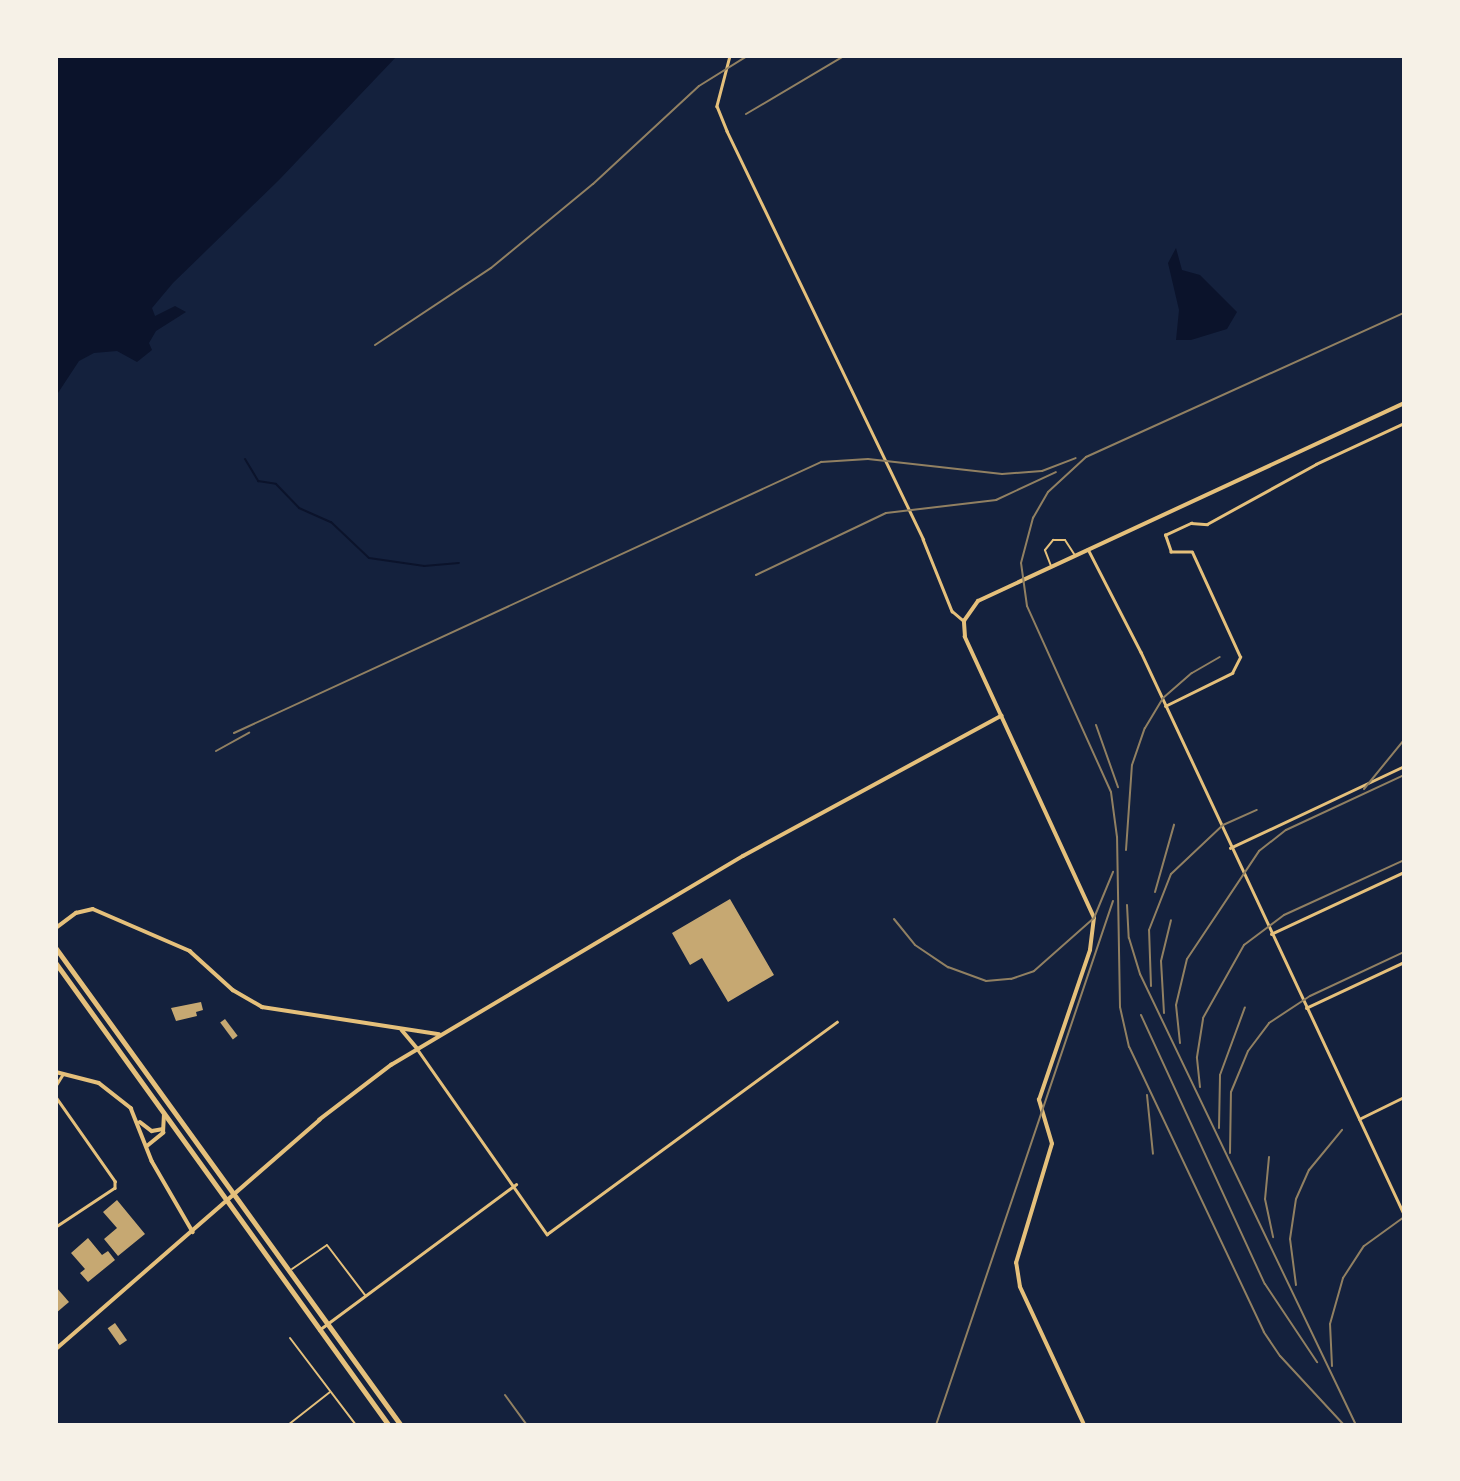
<!DOCTYPE html>
<html>
<head>
<meta charset="utf-8">
<style>
  body { margin:0 }
  #map { position:relative; width:1460px; height:1481px; overflow:hidden; background:#14213d; font-family:Arial,sans-serif }
  div>[style] { position:absolute }
  .water>* { inset:0; background:#0b132b }
  .stream>* { height:2px; margin:-1px; padding:0 1px; transform-origin:1px; border-radius:1px; background:#0b132b }
  .building>* { inset:0; background:#c6a872; transform-origin:0 0 }
  .service>* { height:2px; margin:-1px; padding:0 1px; transform-origin:1px; border-radius:1px; background:#e5c07b }
  .minor>* { height:2.5px; margin:-1.25px; padding:0 1.25px; transform-origin:1.25px; border-radius:1.25px; background:#e5c07b }
  .tertiary>* { height:3.5px; margin:-1.75px; padding:0 1.75px; transform-origin:1.75px; border-radius:1.75px; background:#e5c07b }
  .primary>* { height:4.5px; margin:-2.25px; padding:0 2.25px; transform-origin:2.25px; border-radius:2.25px; background:#e5c07b }
  .rail>* { height:2px; margin:-1px; padding:0 1px; transform-origin:1px; border-radius:1px; background:#918062 }
  span { translate:-50% -50%; white-space:nowrap; text-align:center; line-height:1.15; -webkit-text-stroke:7px #f6f1e7; paint-order:stroke }
  .frame { position:absolute; inset:0; border:58px solid #f6f1e7; pointer-events:none }
</style>
</head>
<body>
<div id="map">
  <div class="water">
    <i style="clip-path:polygon(56px 56px,397px 56px,279px 180px,173px 283px,152px 308px,155px 316px,175px 306px,186px 312px,156px 331px,149px 343px,152px 350px,137px 362px,117px 351px,94px 353px,79px 361px,56px 396px)"></i>
    <i style="clip-path:polygon(1176px 248px,1182px 270px,1200px 275px,1237px 312px,1227px 329px,1191px 340px,1176px 340px,1179px 310px,1168px 263px)"></i>
  </div>
  <div class="stream">
    <i style="left:245px;top:459px;width:26px;rotate:59deg"></i>
    <i style="left:258px;top:481px;width:18px;rotate:9deg"></i>
    <i style="left:276px;top:484px;width:33px;rotate:46deg"></i>
    <i style="left:299px;top:508px;width:35px;rotate:24deg"></i>
    <i style="left:331px;top:522px;width:52px;rotate:43.5deg"></i>
    <i style="left:369px;top:558px;width:56px;rotate:8.3deg"></i>
    <i style="left:424px;top:566px;width:35px;rotate:-5deg"></i>
  </div>
  <div class="building">
    <i style="clip-path:polygon(730px 899px,774px 975px,728px 1002px,702px 958px,690px 965px,672px 933px)"></i>
    <i style="clip-path:polygon(201px 1002px,203px 1010px,196px 1012px,197px 1016px,176px 1021px,171px 1008px)"></i>
    <i style="left:225px;top:1019px;width:21px;height:6px;rotate:53deg"></i>
    <i style="clip-path:polygon(117px 1200px,145px 1234px,118px 1256px,104px 1239px,117px 1228px,103px 1212px)"></i>
    <i style="clip-path:polygon(88px 1238px,102px 1255px,108px 1251px,115px 1260px,88px 1282px,80px 1273px,85px 1269px,71px 1253px)"></i>
    <i style="clip-path:polygon(56px 1287px,69px 1302px,56px 1313px)"></i>
    <i style="left:115px;top:1323px;width:21px;height:9px;rotate:55deg"></i>
  </div>
  <div class="service">
    <i style="left:1051px;top:566px;width:17px;rotate:-111deg"></i>
    <i style="left:1045px;top:550px;width:13px;rotate:-51deg"></i>
    <i style="left:1053px;top:540px;width:12px"></i>
    <i style="left:1065px;top:540px;width:17px;rotate:57deg"></i>
    <i style="left:292px;top:1269px;width:42px;rotate:-34.4deg"></i>
    <i style="left:327px;top:1245px;width:63px;rotate:52.8deg"></i>
    <i style="left:290px;top:1338px;width:109px;rotate:52.8deg"></i>
    <i style="left:288px;top:1425px;width:53px;rotate:-38.2deg"></i>
  </div>
  <div class="minor">
    <i style="left:730px;top:56px;width:52px;rotate:104.6deg"></i>
    <i style="left:717px;top:106px;width:27px;rotate:68deg"></i>
    <i style="left:727px;top:131px;width:453px;rotate:64.3deg"></i>
    <i style="left:923px;top:539px;width:78px;rotate:68.1deg"></i>
    <i style="left:952px;top:611px;width:16px;rotate:40deg"></i>
    <i style="left:1088px;top:549px;width:116px;rotate:62.8deg"></i>
    <i style="left:1141px;top:652px;width:620px;rotate:64.92deg"></i>
    <i style="left:1165px;top:706px;width:75px;rotate:-26.2deg"></i>
    <i style="left:1232px;top:673px;width:18px;rotate:-63deg"></i>
    <i style="left:1240px;top:657px;width:115px;rotate:-114.6deg"></i>
    <i style="left:1192px;top:552px;width:21px;rotate:180deg"></i>
    <i style="left:1171px;top:552px;width:18px;rotate:-109deg"></i>
    <i style="left:1165px;top:535px;width:29px;rotate:-25deg"></i>
    <i style="left:1191px;top:523px;width:16px;rotate:4deg"></i>
    <i style="left:1207px;top:524px;width:124px;rotate:-28.8deg"></i>
    <i style="left:1316px;top:464px;width:97px;rotate:-25deg"></i>
    <i style="left:1230px;top:848px;width:192px;rotate:-25.2deg"></i>
    <i style="left:1271px;top:934px;width:147px;rotate:-25deg"></i>
    <i style="left:1306px;top:1008px;width:108px;rotate:-25.1deg"></i>
    <i style="left:418px;top:1050px;width:225px;rotate:55deg"></i>
    <i style="left:547px;top:1234px;width:359px;rotate:-36.2deg"></i>
    <i style="left:56px;top:1085px;width:13px;rotate:-58deg"></i>
    <i style="left:56px;top:1097px;width:103px;rotate:54.9deg"></i>
    <i style="left:115px;top:1181px;width:7px;rotate:90deg"></i>
    <i style="left:115px;top:1188px;width:71px;rotate:146.5deg"></i>
    <i style="left:1359px;top:1119px;width:50px;rotate:-26.1deg"></i>
    <i style="left:319px;top:1330px;width:245px;rotate:-36.5deg"></i>
  </div>
  <div class="tertiary">
    <i style="left:56px;top:928px;width:25px;rotate:-37deg"></i>
    <i style="left:76px;top:913px;width:17px;rotate:-13deg"></i>
    <i style="left:93px;top:909px;width:106px;rotate:23.4deg"></i>
    <i style="left:190px;top:951px;width:58px;rotate:42.2deg"></i>
    <i style="left:233px;top:990px;width:34px;rotate:30deg"></i>
    <i style="left:262px;top:1007px;width:179px;rotate:8.7deg"></i>
    <i style="left:402px;top:1030px;width:25px;rotate:50deg"></i>
    <i style="left:56px;top:1072px;width:44px;rotate:14.3deg"></i>
    <i style="left:99px;top:1083px;width:41px;rotate:38deg"></i>
    <i style="left:131px;top:1108px;width:57px;rotate:68.4deg"></i>
    <i style="left:152px;top:1161px;width:82px;rotate:60deg"></i>
    <i style="left:140px;top:1122px;width:15px;rotate:37deg"></i>
    <i style="left:152px;top:1131px;width:11px;rotate:-10deg"></i>
    <i style="left:147px;top:1146px;width:21px;rotate:-39deg"></i>
    <i style="left:163px;top:1133px;width:19px;rotate:-87deg"></i>
    <i style="left:56px;top:1349px;width:349px;rotate:-41deg"></i>
    <i style="left:319px;top:1120px;width:91px;rotate:-37.4deg"></i>
    <i style="left:391px;top:1065px;width:409px;rotate:-30.7deg"></i>
    <i style="left:743px;top:856px;width:294px;rotate:-28.5deg"></i>
    <i style="left:1084px;top:1425px;width:152px;rotate:-114.9deg"></i>
    <i style="left:1020px;top:1287px;width:24px;rotate:-99deg"></i>
    <i style="left:1016px;top:1263px;width:124px;rotate:-73.2deg"></i>
    <i style="left:1052px;top:1144px;width:46px;rotate:-106.5deg"></i>
    <i style="left:1039px;top:1100px;width:158px;rotate:-71.2deg"></i>
    <i style="left:1090px;top:950px;width:32px;rotate:-83deg"></i>
    <i style="left:1094px;top:918px;width:309px;rotate:-114.7deg"></i>
    <i style="left:965px;top:637px;width:16px;rotate:-94deg"></i>
    <i style="left:964px;top:621px;width:24px;rotate:-55deg"></i>
    <i style="left:978px;top:601px;width:470px;rotate:-24.9deg"></i>
  </div>
  <div class="primary">
    <i style="left:56px;top:948px;width:589px;rotate:54.12deg"></i>
    <i style="left:56px;top:963px;width:570px;rotate:54.22deg"></i>
  </div>
  <div class="rail">
    <i style="left:746px;top:114px;width:114px;rotate:-30.6deg"></i>
    <i style="left:375px;top:345px;width:139px;rotate:-33.6deg"></i>
    <i style="left:491px;top:268px;width:132px;rotate:-39.5deg"></i>
    <i style="left:593px;top:184px;width:144px;rotate:-42.8deg"></i>
    <i style="left:699px;top:86px;width:57px;rotate:-32deg"></i>
    <i style="left:756px;top:575px;width:144px;rotate:-25.5deg"></i>
    <i style="left:886px;top:513px;width:111px;rotate:-6.7deg"></i>
    <i style="left:996px;top:500px;width:66px;rotate:-25deg"></i>
    <i style="left:1096px;top:725px;width:66px;rotate:70.5deg"></i>
    <i style="left:234px;top:733px;width:647px;rotate:-24.78deg"></i>
    <i style="left:821px;top:462px;width:47px;rotate:-3.7deg"></i>
    <i style="left:868px;top:459px;width:135px;rotate:6.4deg"></i>
    <i style="left:1002px;top:474px;width:40px;rotate:-4.3deg"></i>
    <i style="left:1042px;top:471px;width:36px;rotate:-21deg"></i>
    <i style="left:216px;top:751px;width:38px;rotate:-29deg"></i>
    <i style="left:1364px;top:789px;width:63px;rotate:-50.8deg"></i>
    <i style="left:1126px;top:850px;width:85px;rotate:-86deg"></i>
    <i style="left:1132px;top:765px;width:39px;rotate:-71deg"></i>
    <i style="left:1145px;top:728px;width:35px;rotate:-59deg"></i>
    <i style="left:1163px;top:698px;width:38px;rotate:-41deg"></i>
    <i style="left:1192px;top:673px;width:32px;rotate:-30deg"></i>
    <i style="left:1155px;top:892px;width:70px;rotate:-74.2deg"></i>
    <i style="left:1127px;top:905px;width:33px;rotate:87deg"></i>
    <i style="left:1129px;top:938px;width:38px;rotate:73deg"></i>
    <i style="left:1140px;top:974px;width:500px;rotate:64.41deg"></i>
    <i style="left:894px;top:919px;width:33px;rotate:51deg"></i>
    <i style="left:915px;top:945px;width:40px;rotate:34deg"></i>
    <i style="left:948px;top:967px;width:40px;rotate:20.2deg"></i>
    <i style="left:986px;top:981px;width:25px;rotate:-5deg"></i>
    <i style="left:1011px;top:979px;width:24px;rotate:-19deg"></i>
    <i style="left:1034px;top:971px;width:80px;rotate:-41.5deg"></i>
    <i style="left:1094px;top:918px;width:50px;rotate:-67.6deg"></i>
    <i style="left:1151px;top:986px;width:56px;rotate:-92deg"></i>
    <i style="left:1149px;top:930px;width:60px;rotate:-68.6deg"></i>
    <i style="left:1171px;top:874px;width:71px;rotate:-43.3deg"></i>
    <i style="left:1223px;top:825px;width:37px;rotate:-24deg"></i>
    <i style="left:1164px;top:1013px;width:52px;rotate:-93.3deg"></i>
    <i style="left:1161px;top:961px;width:42px;rotate:-76.3deg"></i>
    <i style="left:1141px;top:1015px;width:296px;rotate:65.3deg"></i>
    <i style="left:1265px;top:1284px;width:94px;rotate:56.3deg"></i>
    <i style="left:1180px;top:1043px;width:38px;rotate:-96deg"></i>
    <i style="left:1176px;top:1005px;width:47px;rotate:-76.6deg"></i>
    <i style="left:1187px;top:959px;width:130px;rotate:-56.3deg"></i>
    <i style="left:1259px;top:851px;width:34px;rotate:-38deg"></i>
    <i style="left:1286px;top:830px;width:130px;rotate:-25deg"></i>
    <i style="left:1200px;top:1087px;width:30px;rotate:-96deg"></i>
    <i style="left:1197px;top:1057px;width:39px;rotate:-81deg"></i>
    <i style="left:1203px;top:1018px;width:84px;rotate:-60.7deg"></i>
    <i style="left:1244px;top:945px;width:50px;rotate:-36.9deg"></i>
    <i style="left:1284px;top:915px;width:132px;rotate:-24.6deg"></i>
    <i style="left:1147px;top:1095px;width:59px;rotate:84.2deg"></i>
    <i style="left:1219px;top:1128px;width:53px;rotate:-88.9deg"></i>
    <i style="left:1220px;top:1075px;width:72px;rotate:-69.8deg"></i>
    <i style="left:1230px;top:1153px;width:61px;rotate:-89.1deg"></i>
    <i style="left:1231px;top:1092px;width:44px;rotate:-67.5deg"></i>
    <i style="left:1248px;top:1051px;width:35px;rotate:-53deg"></i>
    <i style="left:1269px;top:1023px;width:49px;rotate:-33.4deg"></i>
    <i style="left:1310px;top:996px;width:104px;rotate:-25.1deg"></i>
    <i style="left:1269px;top:1157px;width:42px;rotate:95.4deg"></i>
    <i style="left:1265px;top:1199px;width:39px;rotate:78deg"></i>
    <i style="left:1296px;top:1285px;width:46px;rotate:-97.4deg"></i>
    <i style="left:1290px;top:1239px;width:40px;rotate:-81.5deg"></i>
    <i style="left:1296px;top:1199px;width:32px;rotate:-66deg"></i>
    <i style="left:1309px;top:1170px;width:52px;rotate:-50.5deg"></i>
    <i style="left:1332px;top:1366px;width:42px;rotate:-92.7deg"></i>
    <i style="left:1330px;top:1324px;width:48px;rotate:-74.2deg"></i>
    <i style="left:1343px;top:1278px;width:38px;rotate:-57deg"></i>
    <i style="left:1364px;top:1246px;width:49px;rotate:-35.9deg"></i>
    <i style="left:505px;top:1395px;width:37px;rotate:54deg"></i>
    <i style="left:936px;top:1425px;width:553px;rotate:-71.34deg"></i>
    <i style="left:1344px;top:1425px;width:94px;rotate:-132.8deg"></i>
    <i style="left:1280px;top:1356px;width:29px;rotate:-124deg"></i>
    <i style="left:1264px;top:1332px;width:315px;rotate:-115.3deg"></i>
    <i style="left:1129px;top:1047px;width:41px;rotate:-102.7deg"></i>
    <i style="left:1120px;top:1007px;width:170px;rotate:-91deg"></i>
    <i style="left:1117px;top:837px;width:45px;rotate:-97.6deg"></i>
    <i style="left:1111px;top:792px;width:204px;rotate:-114.3deg"></i>
    <i style="left:1027px;top:606px;width:43px;rotate:-97.9deg"></i>
    <i style="left:1021px;top:563px;width:47px;rotate:-75.1deg"></i>
    <i style="left:1033px;top:518px;width:30px;rotate:-60deg"></i>
    <i style="left:1048px;top:492px;width:52px;rotate:-42.6deg"></i>
    <i style="left:1086px;top:457px;width:349px;rotate:-24.4deg"></i>
  </div>
  <div class="frame"></div>
</div>
</body>
</html>
